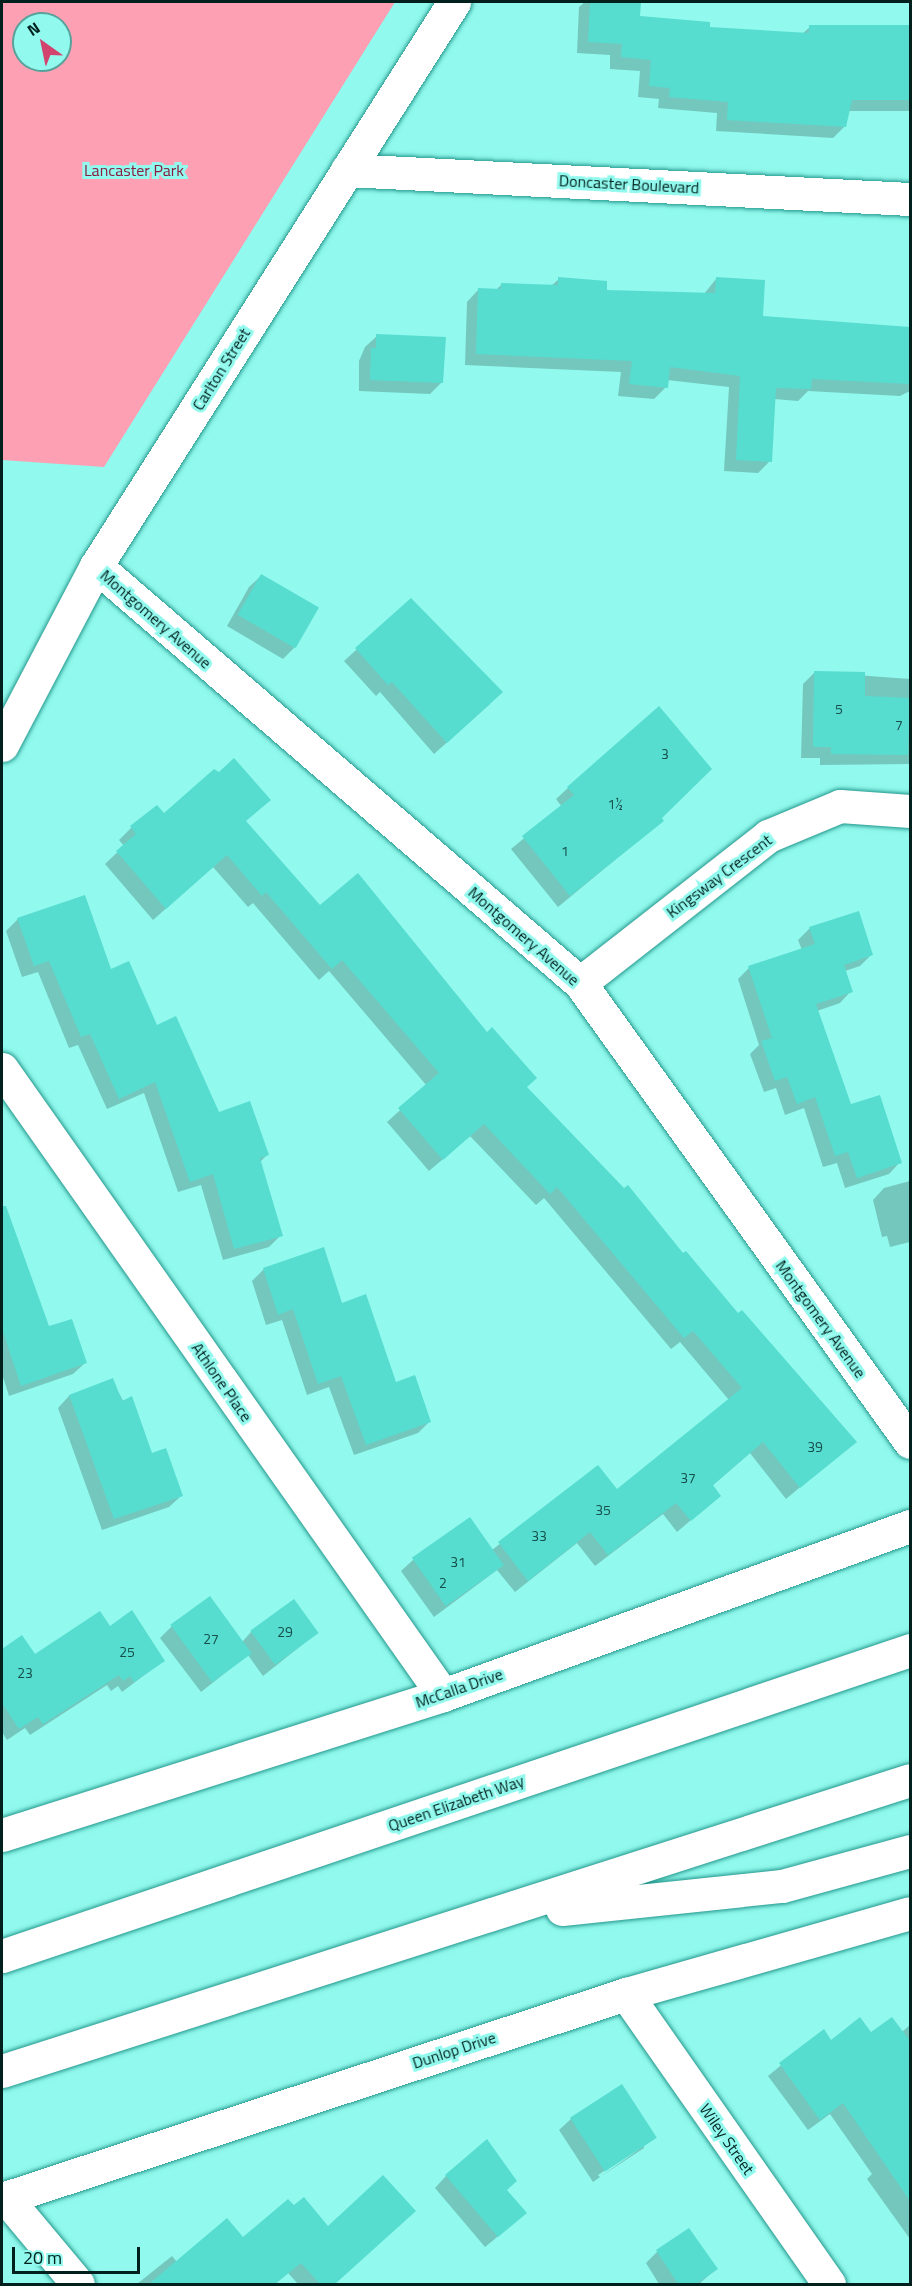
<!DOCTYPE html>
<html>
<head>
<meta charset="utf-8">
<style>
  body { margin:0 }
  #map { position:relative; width:912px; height:2286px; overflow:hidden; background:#91f9ed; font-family:"Titillium Web",sans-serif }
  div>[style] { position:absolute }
  .green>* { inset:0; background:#fda0b3 }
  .shadow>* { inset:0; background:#0003 }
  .building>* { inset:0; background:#56ddd0; transform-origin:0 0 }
  .roads { filter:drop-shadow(0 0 2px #24978d) drop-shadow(0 0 2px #24978d) }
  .street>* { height:33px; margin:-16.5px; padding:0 16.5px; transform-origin:16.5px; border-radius:16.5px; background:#fff }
  .secondary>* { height:33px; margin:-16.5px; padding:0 16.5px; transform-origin:16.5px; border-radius:16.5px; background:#fff }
  .highway>* { height:33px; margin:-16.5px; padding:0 16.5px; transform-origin:16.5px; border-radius:16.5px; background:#fff }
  span { translate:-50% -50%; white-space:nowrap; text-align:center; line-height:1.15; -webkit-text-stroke:6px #91f9ed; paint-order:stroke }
  .number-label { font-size:14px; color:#164f4a }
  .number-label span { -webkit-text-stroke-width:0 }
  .park-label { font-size:16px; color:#881d40 }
  .street-label { font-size:16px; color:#00201d }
  .frame { position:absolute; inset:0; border:3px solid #00201d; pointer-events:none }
  .north { position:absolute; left:12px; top:12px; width:60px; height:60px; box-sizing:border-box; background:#91f9ed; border:2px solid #57a29a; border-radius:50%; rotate:327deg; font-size:16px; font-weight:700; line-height:24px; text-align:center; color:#00201d }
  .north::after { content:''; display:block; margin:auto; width:21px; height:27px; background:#d2446e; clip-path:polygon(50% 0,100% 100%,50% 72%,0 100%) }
  .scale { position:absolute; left:12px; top:2247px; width:128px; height:27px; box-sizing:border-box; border:3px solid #00201d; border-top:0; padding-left:8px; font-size:18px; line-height:21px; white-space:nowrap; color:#00201d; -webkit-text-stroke:4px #91f9ed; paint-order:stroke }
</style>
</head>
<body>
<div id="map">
  <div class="green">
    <i style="clip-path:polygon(evenodd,2px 2px,395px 2px,104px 467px,2px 460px,2px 2px,24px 24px,60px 24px,60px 60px,24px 60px,24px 24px)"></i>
  </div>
  <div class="shadow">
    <i style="clip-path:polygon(585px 2px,639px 2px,638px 18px,708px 28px,802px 34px,810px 27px,910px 27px,910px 111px,848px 111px,845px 126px,833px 138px,716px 131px,717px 113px,658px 108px,659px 99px,638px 97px,640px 71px,610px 69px,610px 55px,577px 53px,579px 7px)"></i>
    <i style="clip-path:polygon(559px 279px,605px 292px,704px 294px,716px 279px,761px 318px,910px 328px,910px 391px,900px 396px,808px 391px,798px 401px,774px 399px,770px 461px,758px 473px,724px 471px,729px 387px,667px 380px,666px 387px,654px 399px,618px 396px,621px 372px,465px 365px,467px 302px,478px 290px,496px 290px,502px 284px,551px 286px)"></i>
    <i style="clip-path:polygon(377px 336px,442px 382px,430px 394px,359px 391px,359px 361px,365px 347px)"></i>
    <i style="clip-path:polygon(261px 576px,294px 648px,283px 659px,227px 626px,249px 587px)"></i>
    <i style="clip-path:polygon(411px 600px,490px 704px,434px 754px,380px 692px,376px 696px,344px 661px)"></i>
    <i style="clip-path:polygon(815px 672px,910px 679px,910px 764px,820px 765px,820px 758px,801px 758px,803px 684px)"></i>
    <i style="clip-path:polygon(658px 708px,662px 821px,558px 907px,511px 849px,562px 807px,556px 799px,568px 788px)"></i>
    <i style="clip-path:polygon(164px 815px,245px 822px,320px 907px,526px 1087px,855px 1441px,786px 1499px,750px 1453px,712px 1486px,719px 1496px,677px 1532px,663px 1514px,595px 1566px,577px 1543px,515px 1592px,497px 1570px,434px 1617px,401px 1571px,413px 1560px,470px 1519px,492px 1550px,598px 1467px,617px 1491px,729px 1400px,680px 1342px,671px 1349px,544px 1198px,536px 1205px,470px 1136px,429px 1171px,387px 1122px,427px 1086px,329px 971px,319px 980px,253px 903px,248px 907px,213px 867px,153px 920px,105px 864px,124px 846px,119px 840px,131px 828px)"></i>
    <i style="clip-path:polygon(18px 919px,110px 971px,156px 1027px,218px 1114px,267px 1155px,260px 1162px,281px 1235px,269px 1247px,223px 1260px,201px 1185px,178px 1192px,144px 1093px,107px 1109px,78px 1045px,69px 1048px,38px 972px,22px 977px,6px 931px)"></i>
    <i style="clip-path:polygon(810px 928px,872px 954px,860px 966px,845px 971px,851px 991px,840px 1003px,817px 1011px,850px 1106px,900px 1162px,889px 1174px,845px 1188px,837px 1163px,823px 1167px,804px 1108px,785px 1115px,776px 1088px,764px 1092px,750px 1054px,759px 1045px,738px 979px,749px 968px,802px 950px,798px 940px)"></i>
    <i style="clip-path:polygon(910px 1181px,910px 1242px,890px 1247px,887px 1236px,882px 1237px,873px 1200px,884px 1188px)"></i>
    <i style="clip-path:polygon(323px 1249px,342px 1304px,395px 1384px,430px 1421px,418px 1433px,354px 1455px,329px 1387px,307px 1395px,282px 1320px,266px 1325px,252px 1281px,263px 1270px)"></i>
    <i style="clip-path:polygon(26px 1266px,49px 1328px,85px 1363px,73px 1374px,9px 1396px,2px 1374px,2px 1275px)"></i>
    <i style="clip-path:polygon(112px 1380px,152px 1455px,181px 1496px,169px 1507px,102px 1530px,58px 1408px,69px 1396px)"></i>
    <i style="clip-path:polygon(172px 1626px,242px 1642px,251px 1632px,317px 1633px,263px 1676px,248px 1655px,201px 1692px,160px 1638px)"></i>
    <i style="clip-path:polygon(109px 1628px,163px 1661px,122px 1692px,118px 1686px,111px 1691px,107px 1685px,30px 1735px,25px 1728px,7px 1740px,2px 1732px,2px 1651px,22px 1637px,35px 1656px)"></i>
    <i style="clip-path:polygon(910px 2025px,910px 2239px,867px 2179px,872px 2174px,830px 2114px,808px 2130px,768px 2076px,823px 2031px,831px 2042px,902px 2032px)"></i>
    <i style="clip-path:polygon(evenodd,571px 2119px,655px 2138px,593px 2182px,559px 2130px,571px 2119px,644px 2145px,644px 2148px,600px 2177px,598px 2175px,644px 2145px)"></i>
    <i style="clip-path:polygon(446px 2176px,505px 2190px,513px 2224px,485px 2247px,435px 2188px)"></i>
    <i style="clip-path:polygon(402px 2223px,333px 2284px,298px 2284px,288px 2273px,275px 2284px,137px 2284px,172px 2256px,177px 2262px,242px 2239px)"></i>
    <i style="clip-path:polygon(657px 2252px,716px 2269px,699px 2284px,659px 2284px,646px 2263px)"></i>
  </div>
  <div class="building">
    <i style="clip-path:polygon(590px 2px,641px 2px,640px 16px,710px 22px,710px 27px,809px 33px,809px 25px,910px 25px,910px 100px,852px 100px,846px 127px,727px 120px,728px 102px,669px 97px,670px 88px,649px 86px,651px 60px,621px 57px,622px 44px,588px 42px)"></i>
    <i style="clip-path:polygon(558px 277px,607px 281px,607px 290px,715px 293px,716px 277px,765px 280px,763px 316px,910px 327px,910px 384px,812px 379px,811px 389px,776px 388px,772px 462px,736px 460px,740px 376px,670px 367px,668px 388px,629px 384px,632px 361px,476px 354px,478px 288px,501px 289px,501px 283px,558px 285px)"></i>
    <i style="clip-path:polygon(376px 334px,446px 337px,443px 383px,370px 380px,371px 348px,376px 348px)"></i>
    <i style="left:261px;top:574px;width:67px;height:47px;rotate:30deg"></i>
    <i style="clip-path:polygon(411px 598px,503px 692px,447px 743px,392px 682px,388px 685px,355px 648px)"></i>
    <i style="clip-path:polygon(814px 671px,865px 672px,865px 696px,910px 698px,908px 755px,831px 754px,831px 747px,813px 747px)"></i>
    <i style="clip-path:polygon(659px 706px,712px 769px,662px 818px,664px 821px,570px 896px,522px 836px,574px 795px,567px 787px)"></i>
    <i style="clip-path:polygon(234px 758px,271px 800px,246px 821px,320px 905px,358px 873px,487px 1032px,492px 1027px,537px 1078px,527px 1087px,624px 1188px,628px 1185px,683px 1253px,686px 1251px,738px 1313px,742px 1310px,857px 1442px,800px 1488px,763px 1442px,713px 1485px,721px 1496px,691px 1521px,676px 1503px,608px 1555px,590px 1532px,528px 1581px,498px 1542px,598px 1465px,617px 1489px,742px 1388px,693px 1331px,684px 1338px,557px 1187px,550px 1194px,484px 1124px,443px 1160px,398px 1108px,439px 1073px,342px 960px,332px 969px,266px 892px,262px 896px,227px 855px,166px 909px,116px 851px,136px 834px,130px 826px,157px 805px,164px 813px,214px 769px,219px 772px)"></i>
    <i style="clip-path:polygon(85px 895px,111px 969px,129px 961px,157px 1025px,176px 1016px,219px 1112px,250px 1101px,269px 1155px,260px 1158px,283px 1236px,234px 1249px,213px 1174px,190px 1182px,155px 1082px,119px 1099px,90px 1034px,81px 1037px,49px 961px,34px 966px,17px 918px)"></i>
    <i style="clip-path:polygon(859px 911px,873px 955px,844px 965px,853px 992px,816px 1004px,851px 1104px,880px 1095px,902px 1163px,857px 1178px,848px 1152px,835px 1156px,815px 1097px,797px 1104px,787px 1077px,775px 1081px,761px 1041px,772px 1038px,748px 966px,815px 944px,809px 927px)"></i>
    <i style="clip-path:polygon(2px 1206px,6px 1206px,49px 1326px,72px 1319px,87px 1363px,21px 1386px,2px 1329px)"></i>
    <i style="clip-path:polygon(324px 1247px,342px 1303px,366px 1294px,396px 1382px,415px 1375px,431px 1422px,366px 1445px,341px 1376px,318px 1384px,293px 1309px,278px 1315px,263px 1268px)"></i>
    <i style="clip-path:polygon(113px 1378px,122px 1401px,132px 1396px,152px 1453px,166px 1448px,183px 1496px,114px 1519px,69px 1395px)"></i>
    <i style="left:470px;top:1517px;width:59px;height:71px;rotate:55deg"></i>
    <i style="left:210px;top:1596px;width:71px;height:49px;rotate:54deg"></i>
    <i style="left:294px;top:1599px;width:42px;height:54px;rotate:54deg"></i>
    <i style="clip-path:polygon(132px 1610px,165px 1661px,134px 1682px,130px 1676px,123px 1681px,119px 1675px,43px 1724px,38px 1717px,19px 1729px,2px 1703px,2px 1649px,22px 1635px,35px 1654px,100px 1611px,110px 1626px)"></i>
    <i style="clip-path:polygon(860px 2017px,871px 2032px,892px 2017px,910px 2041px,910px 2201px,843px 2103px,820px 2120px,779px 2063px,824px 2029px,831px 2040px)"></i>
    <i style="left:622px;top:2084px;width:64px;height:62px;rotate:57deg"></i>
    <i style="clip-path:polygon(487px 2139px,517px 2181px,507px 2190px,527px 2213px,498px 2237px,445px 2175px)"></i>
    <i style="clip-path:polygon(383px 2175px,416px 2211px,335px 2284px,320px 2284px,301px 2263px,275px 2284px,149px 2284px,227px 2218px,243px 2237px,288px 2199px,294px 2205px,304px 2197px,328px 2226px)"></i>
    <i style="clip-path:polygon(689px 2228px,718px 2269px,696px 2284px,678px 2284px,656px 2250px)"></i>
  </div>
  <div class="roads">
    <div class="street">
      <i style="left:347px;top:170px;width:564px;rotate:2.95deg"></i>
      <i style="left:96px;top:566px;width:639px;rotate:40.75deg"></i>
      <i style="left:580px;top:983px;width:565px;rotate:54.29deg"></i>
      <i style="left:580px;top:983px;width:239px;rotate:-38deg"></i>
      <i style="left:768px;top:836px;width:78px;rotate:-22.6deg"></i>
      <i style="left:840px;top:806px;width:70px;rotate:4.1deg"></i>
      <i style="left:2px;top:1069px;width:766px;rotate:54.84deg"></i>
      <i style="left:2px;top:1835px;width:463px;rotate:-17.6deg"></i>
      <i style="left:443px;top:1695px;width:497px;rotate:-19.9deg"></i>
      <i style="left:626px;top:1994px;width:354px;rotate:55deg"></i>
      <i style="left:6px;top:2198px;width:112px;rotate:50.1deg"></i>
      <i style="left:2px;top:2199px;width:657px;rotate:-18.19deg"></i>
      <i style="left:626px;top:1994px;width:295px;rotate:-15.9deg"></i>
    </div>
    <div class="secondary">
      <i style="left:2px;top:745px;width:202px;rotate:-62.3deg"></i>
      <i style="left:96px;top:566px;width:668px;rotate:-57.59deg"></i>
    </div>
    <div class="highway">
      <i style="left:562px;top:1909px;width:221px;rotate:-6deg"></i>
      <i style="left:782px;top:1886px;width:133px;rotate:-15.3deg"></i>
      <i style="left:2px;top:1956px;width:958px;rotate:-18.62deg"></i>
      <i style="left:2px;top:2071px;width:953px;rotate:-17.77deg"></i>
    </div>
  </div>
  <div class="number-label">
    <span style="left:839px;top:709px">5</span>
    <span style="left:899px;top:725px">7</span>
    <span style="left:665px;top:754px">3</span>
    <span style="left:615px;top:804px">1½</span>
    <span style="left:565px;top:851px">1</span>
    <span style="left:815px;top:1447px">39</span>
    <span style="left:688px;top:1478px">37</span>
    <span style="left:603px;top:1510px">35</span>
    <span style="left:539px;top:1536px">33</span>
    <span style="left:458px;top:1562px">31</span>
    <span style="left:443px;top:1583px">2</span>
    <span style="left:285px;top:1632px">29</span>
    <span style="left:211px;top:1639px">27</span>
    <span style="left:127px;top:1652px">25</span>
    <span style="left:25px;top:1673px">23</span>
  </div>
  <div class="park-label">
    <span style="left:134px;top:170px">Lancaster Park</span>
  </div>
  <div class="street-label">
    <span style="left:629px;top:184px;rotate:3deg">Doncaster Boulevard</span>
    <span style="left:221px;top:369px;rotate:-58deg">Carlton Street</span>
    <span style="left:156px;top:619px;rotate:41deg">Montgomery Avenue</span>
    <span style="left:719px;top:876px;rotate:-37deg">Kingsway Crescent</span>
    <span style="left:524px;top:936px;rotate:41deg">Montgomery Avenue</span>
    <span style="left:821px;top:1319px;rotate:54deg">Montgomery Avenue</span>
    <span style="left:222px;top:1382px;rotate:55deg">Athlone Place</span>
    <span style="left:459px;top:1688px;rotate:-19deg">McCalla Drive</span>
    <span style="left:456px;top:1803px;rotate:-19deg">Queen Elizabeth Way</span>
    <span style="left:454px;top:2050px;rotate:-18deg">Dunlop Drive</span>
    <span style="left:727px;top:2139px;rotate:55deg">Wiley Street</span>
  </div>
  <div class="frame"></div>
  <div class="north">N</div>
  <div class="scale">20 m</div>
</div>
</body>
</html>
